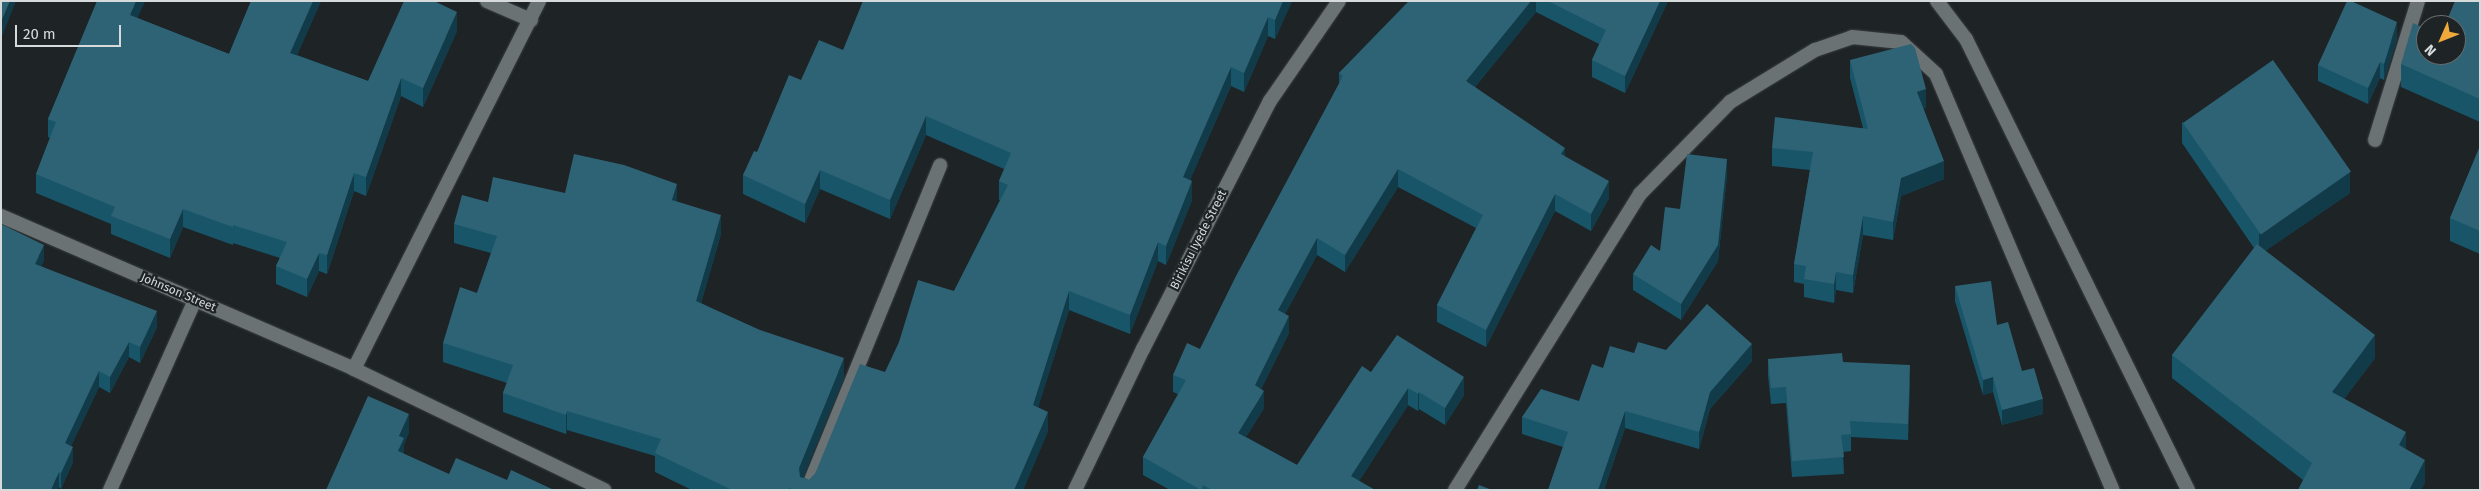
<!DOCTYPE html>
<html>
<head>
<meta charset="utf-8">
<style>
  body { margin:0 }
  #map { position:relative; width:2481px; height:491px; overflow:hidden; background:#1e2326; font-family:"Fira Sans",sans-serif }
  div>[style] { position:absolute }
  .roads { filter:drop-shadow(0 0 1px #393e40) drop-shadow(0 0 1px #393e40) }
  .service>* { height:14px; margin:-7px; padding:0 7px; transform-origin:7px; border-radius:7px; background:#6b7274 }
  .minor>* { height:14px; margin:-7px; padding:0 7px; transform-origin:7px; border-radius:7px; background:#6b7274 }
  .tertiary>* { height:14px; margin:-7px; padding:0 7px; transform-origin:7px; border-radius:7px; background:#6b7274 }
  .wall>* { inset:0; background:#185569 }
  .shaded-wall>* { inset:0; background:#123b49 }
  .building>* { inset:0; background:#2d6375; transform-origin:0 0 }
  span { translate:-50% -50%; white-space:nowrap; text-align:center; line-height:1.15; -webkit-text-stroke:4.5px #1e2326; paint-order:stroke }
  .street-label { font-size:12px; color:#d6dadb }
  .frame { position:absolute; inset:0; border:2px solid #d6dadb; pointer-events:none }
  .north { position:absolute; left:2416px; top:15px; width:50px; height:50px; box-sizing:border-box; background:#1e2326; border:1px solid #686c6e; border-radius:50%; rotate:226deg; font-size:14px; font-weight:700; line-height:20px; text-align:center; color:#d6dadb }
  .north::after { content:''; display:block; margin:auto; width:18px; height:22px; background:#eea83c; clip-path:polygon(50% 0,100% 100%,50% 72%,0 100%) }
  .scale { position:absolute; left:15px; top:25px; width:106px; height:22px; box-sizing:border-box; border:2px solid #d6dadb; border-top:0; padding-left:6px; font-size:15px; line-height:18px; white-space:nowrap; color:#d6dadb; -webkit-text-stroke:4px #1e2326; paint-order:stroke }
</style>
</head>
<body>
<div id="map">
  <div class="roads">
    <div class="service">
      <i style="left:2375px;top:140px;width:145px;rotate:-72.8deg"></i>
      <i style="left:1455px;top:490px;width:349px;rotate:-58deg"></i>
      <i style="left:1640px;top:194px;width:129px;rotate:-45.6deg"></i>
      <i style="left:1730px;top:102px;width:100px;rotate:-31.5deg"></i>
      <i style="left:1815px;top:50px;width:39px;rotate:-19deg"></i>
      <i style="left:1852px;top:37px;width:49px;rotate:5.8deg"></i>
      <i style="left:1901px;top:42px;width:47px;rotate:42.4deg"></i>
      <i style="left:1936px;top:74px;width:452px;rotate:67deg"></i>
    </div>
    <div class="minor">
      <i style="left:487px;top:1px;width:48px;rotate:23.4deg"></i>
      <i style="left:1px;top:216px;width:385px;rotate:23.4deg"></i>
      <i style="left:354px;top:369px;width:278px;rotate:25.8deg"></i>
      <i style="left:354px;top:369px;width:412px;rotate:-63.3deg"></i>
      <i style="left:110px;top:490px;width:208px;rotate:-65.9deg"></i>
      <i style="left:807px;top:490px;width:351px;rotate:-67.7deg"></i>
    </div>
    <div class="tertiary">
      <i style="left:1937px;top:1px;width:48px;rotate:52.7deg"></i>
      <i style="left:1966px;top:39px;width:503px;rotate:63.79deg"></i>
      <i style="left:1075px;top:490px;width:157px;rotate:-64.3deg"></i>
      <i style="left:1143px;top:349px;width:279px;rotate:-62.9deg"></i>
      <i style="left:1270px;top:101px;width:121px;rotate:-55.4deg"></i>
    </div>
  </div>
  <div class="wall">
    <i style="clip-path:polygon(95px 1px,145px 1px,137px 18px,229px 54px,251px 1px,321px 1px,297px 55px,368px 81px,457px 31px,423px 107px,401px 96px,366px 196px,354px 191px,327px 274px,319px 271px,307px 297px,276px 284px,276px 266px,280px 258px,233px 243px,233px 245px,183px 227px,170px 258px,111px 234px,111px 224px,36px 193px,36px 174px,50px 138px,48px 137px,48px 119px,97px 2px)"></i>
    <i style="clip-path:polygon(1292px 1px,1275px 39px,1268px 36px,1244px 92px,1231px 86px,1190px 180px,1192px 200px,1166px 265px,1158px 261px,1130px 334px,1069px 310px,1038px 407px,1048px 431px,1023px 490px,692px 490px,655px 472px,655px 456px,567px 430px,566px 434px,503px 412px,503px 393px,507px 383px,443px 362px,443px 343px,477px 293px,491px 253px,454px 243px,454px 224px,488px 202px,565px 193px,677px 202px,721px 234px,701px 303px,844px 377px,803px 477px,809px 480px,815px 474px,885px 372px,954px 291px,1000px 200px,999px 200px,999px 181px,1004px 169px,926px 135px,890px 219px,820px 189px,805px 223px,743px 194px,743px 175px,801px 80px,843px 50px)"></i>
    <i style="clip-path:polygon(1409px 1px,1668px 1px,1625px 93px,1592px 77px,1592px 60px,1599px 44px,1536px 12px,1475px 87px,1565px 157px,1609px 198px,1591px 231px,1555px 211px,1486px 347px,1437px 322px,1437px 305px,1476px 228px,1398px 187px,1345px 272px,1317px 255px,1285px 314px,1289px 333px,1261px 389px,1264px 408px,1246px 437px,1297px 465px,1371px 372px,1464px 395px,1445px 425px,1419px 409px,1418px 411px,1408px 405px,1359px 481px,1375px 490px,1170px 490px,1143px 475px,1143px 457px,1178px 394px,1173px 392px,1173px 375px,1200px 349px,1339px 84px,1339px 73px)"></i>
    <i style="clip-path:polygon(2480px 1px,2480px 122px,2401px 87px,2401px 64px,2456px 55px)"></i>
    <i style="clip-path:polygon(2397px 39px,2384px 80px,2380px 78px,2368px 104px,2318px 81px,2318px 65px)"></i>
    <i style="clip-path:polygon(1850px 60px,1926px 108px,1923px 108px,1944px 179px,1901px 196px,1893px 240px,1863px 235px,1853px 293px,1836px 290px,1834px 303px,1804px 297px,1804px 284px,1794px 282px,1794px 264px,1810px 170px,1772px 166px,1772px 148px,1863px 128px,1850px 78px)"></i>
    <i style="clip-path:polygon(2182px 122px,2350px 193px,2265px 251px,2375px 358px,2344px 399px,2406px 449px,2425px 482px,2421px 490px,2298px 490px,2303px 480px,2172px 378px,2172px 355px,2254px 248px,2182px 143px)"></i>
    <i style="clip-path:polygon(2480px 146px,2480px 254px,2450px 241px,2450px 218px)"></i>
    <i style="clip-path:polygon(1727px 175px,1718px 261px,1681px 320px,1633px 290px,1633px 274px,1660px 251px,1680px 209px)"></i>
    <i style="clip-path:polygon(1px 224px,44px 260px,41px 266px,157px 327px,140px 363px,129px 357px,110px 393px,99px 387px,71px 446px,73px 462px,61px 489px,59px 487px)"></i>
    <i style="clip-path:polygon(1955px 286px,1997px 325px,2022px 371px,2043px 414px,2002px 425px,1993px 392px,1983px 395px,1955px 301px)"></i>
    <i style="clip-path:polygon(1666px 350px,1752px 361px,1710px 409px,1699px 449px,1625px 428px,1604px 490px,1548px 490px,1563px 447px,1522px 434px,1522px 417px,1579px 401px,1603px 368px,1634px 353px)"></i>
    <i style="clip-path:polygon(1768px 359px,1843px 362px,1910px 381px,1908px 440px,1851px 437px,1851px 451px,1843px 452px,1844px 474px,1792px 477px,1786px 403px,1771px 404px,1768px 375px)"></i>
  </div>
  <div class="shaded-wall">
    <i style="clip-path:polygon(10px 1px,16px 1px,1px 39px,1px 22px)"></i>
    <i style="clip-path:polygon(136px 1px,145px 1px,130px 34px,130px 15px)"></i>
    <i style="clip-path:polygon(313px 1px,321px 1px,290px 71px,290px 53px)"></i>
    <i style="clip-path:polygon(1283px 1px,1292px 1px,1275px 39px,1275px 20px)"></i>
    <i style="clip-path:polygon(1531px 1px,1536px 1px,1536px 12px,1466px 98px,1466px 81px)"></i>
    <i style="clip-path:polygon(1660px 1px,1668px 1px,1625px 93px,1625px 76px)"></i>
    <i style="clip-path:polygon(457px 12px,457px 31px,423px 107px,423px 88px)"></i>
    <i style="clip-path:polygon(1268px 17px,1268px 36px,1244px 92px,1244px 73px)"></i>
    <i style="clip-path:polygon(2397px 22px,2397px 39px,2384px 80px,2384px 64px)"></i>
    <i style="clip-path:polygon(2380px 62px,2380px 78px,2368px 104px,2368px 88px)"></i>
    <i style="clip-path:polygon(1231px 67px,1231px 86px,1183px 196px,1183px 177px)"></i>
    <i style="clip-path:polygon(401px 78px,401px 96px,366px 196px,366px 177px)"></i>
    <i style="clip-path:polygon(1926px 89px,1926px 108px,1917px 110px,1917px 92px)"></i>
    <i style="clip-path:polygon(926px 116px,926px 135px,890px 219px,890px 200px)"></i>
    <i style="clip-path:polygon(1565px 148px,1565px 165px,1561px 154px)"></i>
    <i style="clip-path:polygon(1727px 159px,1727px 175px,1718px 261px,1681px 320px,1681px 304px)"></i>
    <i style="clip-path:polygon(1944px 161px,1944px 179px,1901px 196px,1893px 240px,1893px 222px,1901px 178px)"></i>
    <i style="clip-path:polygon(1398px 169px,1398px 187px,1345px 272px,1345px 255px)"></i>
    <i style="clip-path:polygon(820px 170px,820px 189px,805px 223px,805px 204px)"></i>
    <i style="clip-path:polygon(2350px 172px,2350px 193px,2259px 255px,2259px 234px)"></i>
    <i style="clip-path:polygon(354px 173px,354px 191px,327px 274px,327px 255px)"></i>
    <i style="clip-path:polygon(1192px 181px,1192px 200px,1166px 265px,1166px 246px)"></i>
    <i style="clip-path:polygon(1609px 181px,1609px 198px,1591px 231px,1591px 214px)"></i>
    <i style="clip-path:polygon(677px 184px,677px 203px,672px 200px)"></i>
    <i style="clip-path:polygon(1555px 194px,1555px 211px,1486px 347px,1486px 330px)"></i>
    <i style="clip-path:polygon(183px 209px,183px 227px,170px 258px,170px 239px)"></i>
    <i style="clip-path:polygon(721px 215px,721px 234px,696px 320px,696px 301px)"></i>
    <i style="clip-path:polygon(1863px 216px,1863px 235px,1853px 293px,1853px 275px)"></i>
    <i style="clip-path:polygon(1317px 238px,1317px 255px,1278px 327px,1278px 310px)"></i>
    <i style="clip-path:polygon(1158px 242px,1158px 261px,1130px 334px,1130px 315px)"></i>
    <i style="clip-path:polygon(44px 245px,44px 260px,35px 279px,35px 264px)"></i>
    <i style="clip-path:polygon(319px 253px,319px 271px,307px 297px,307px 279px)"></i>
    <i style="clip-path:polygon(1836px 272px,1836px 290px,1834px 303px,1834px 284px)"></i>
    <i style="clip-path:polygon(1069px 291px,1069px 310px,1033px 424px,1033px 405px)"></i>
    <i style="clip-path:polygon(157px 311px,157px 327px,140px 363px,140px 347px)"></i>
    <i style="clip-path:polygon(1289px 316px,1289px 333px,1255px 402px,1255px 385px)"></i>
    <i style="clip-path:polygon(2375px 335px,2375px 358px,2332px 415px,2332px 392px)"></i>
    <i style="clip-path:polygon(129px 342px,129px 357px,110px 393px,110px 377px)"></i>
    <i style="clip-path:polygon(1752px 344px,1752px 361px,1710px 409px,1699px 449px,1699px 432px,1710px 392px)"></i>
    <i style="clip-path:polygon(844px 358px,844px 377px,799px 487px,799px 468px)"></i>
    <i style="clip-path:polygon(1910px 365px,1910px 381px,1908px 440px,1908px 424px)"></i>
    <i style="clip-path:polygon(99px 371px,99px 387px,65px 459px,65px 443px)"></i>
    <i style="clip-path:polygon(1464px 377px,1464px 395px,1445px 425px,1445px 408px)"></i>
    <i style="clip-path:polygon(1993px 377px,1993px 392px,1983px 395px,1983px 380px)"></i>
    <i style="clip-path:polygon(1408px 388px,1408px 405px,1353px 490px,1351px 476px)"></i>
    <i style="clip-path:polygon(1264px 391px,1264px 408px,1238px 450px,1238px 433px)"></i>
    <i style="clip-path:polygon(1419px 392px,1419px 409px,1418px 411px,1418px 394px)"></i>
    <i style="clip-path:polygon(2043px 399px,2043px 414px,2002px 425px,2002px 410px)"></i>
    <i style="clip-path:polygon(567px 411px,567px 430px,566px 434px,566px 415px)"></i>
    <i style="clip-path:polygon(1625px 411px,1625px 428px,1604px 490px,1598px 490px)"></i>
    <i style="clip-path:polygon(1048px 412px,1048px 431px,1023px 490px,1014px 490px)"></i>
    <i style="clip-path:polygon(409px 414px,409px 433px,404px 445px,404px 457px,398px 451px,399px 436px)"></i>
    <i style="clip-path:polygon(2406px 432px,2406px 455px,2399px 445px)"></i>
    <i style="clip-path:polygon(73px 447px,73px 462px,61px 489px,61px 473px)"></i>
    <i style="clip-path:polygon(2425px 460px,2425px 482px,2421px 490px,2409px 490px)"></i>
    <i style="clip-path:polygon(59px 472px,59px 487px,58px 490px,51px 490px)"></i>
  </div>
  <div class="building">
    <i style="clip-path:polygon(1px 1px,10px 1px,1px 22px)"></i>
    <i style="clip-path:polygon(97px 1px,136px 1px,130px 15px,229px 54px,251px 1px,313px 1px,290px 53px,368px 81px,404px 1px,434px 1px,457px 12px,423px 88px,401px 78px,366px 177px,354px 173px,327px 255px,319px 253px,307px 279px,276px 266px,287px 242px,233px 225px,233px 227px,183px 209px,170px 239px,111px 216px,115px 207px,36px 174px,56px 122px,48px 119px)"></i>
    <i style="clip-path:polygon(863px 1px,1283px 1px,1275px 20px,1268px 17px,1244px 73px,1231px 67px,1183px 177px,1192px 181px,1166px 246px,1158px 242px,1130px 315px,1069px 291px,1033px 405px,1048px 412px,1014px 490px,794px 490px,789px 488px,788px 490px,732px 490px,655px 453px,661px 439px,567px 411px,566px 415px,503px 393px,513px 365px,443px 343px,460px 287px,477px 293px,497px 236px,454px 224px,462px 195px,488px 202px,493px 177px,565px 193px,574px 154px,624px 165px,677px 184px,672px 200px,721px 215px,696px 301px,760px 330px,844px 358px,799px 468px,800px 477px,809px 480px,815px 474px,860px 364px,885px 372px,899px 342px,918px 280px,954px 291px,1008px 185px,999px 181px,1011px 153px,926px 116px,890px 200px,820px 170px,805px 204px,743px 175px,754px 151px,757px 152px,789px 75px,801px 80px,819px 40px,843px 50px)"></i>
    <i style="clip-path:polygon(1409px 1px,1531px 1px,1466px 81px,1565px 148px,1561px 154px,1609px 181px,1591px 214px,1555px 194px,1486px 330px,1437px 305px,1483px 215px,1398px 169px,1345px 255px,1317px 238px,1278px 310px,1289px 316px,1255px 385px,1264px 391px,1238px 433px,1297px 465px,1362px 366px,1371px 372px,1397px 335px,1464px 377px,1445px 408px,1419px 392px,1418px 394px,1408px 388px,1351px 476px,1375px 490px,1212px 490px,1203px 485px,1201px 490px,1143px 457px,1186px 380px,1173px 375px,1187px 343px,1200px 349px,1236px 276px,1343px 76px,1339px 73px)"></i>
    <i style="clip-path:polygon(1548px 1px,1660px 1px,1625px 76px,1592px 60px,1606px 30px)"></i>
    <i style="clip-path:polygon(2347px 1px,2351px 1px,2397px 22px,2384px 64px,2380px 62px,2368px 88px,2318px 65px)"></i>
    <i style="clip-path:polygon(2455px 1px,2480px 1px,2480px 99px,2401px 64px,2413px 23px,2426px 29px,2426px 55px,2456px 55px,2456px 25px,2445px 25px)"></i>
    <i style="clip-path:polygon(1911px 44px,1915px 48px,1926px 89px,1917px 92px,1944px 161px,1901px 178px,1893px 222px,1863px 216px,1853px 275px,1836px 272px,1834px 284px,1804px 279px,1806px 266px,1794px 264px,1813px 152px,1772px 148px,1775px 117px,1868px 129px,1850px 60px)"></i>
    <i style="left:2273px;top:60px;width:136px;height:110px;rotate:55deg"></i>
    <i style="clip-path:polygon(2480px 146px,2480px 231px,2450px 218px)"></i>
    <i style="clip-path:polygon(1687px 154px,1727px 159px,1718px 245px,1681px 304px,1633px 274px,1651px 245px,1660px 251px,1665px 207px,1680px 209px)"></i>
    <i style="clip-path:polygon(1px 224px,44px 245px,35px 264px,157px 311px,140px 347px,129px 342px,110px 377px,99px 371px,65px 443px,73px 447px,61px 473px,59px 472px,51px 490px,1px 490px)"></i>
    <i style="clip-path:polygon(2257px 244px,2375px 335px,2332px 392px,2406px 432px,2399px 445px,2425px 460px,2409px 490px,2298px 490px,2312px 463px,2172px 355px)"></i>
    <i style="clip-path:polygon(1991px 281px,1997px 325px,2008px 322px,2022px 371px,2034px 368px,2043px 399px,2002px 410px,1993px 377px,1983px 380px,1955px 286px)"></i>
    <i style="clip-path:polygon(1707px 304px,1752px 344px,1710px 392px,1699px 432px,1625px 411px,1598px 490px,1548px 490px,1568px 432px,1522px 417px,1541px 389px,1579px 401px,1592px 364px,1603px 368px,1610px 346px,1634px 353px,1638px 342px,1666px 350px)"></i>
    <i style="clip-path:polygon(1842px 353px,1843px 362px,1910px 365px,1908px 424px,1850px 421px,1851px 434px,1841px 435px,1844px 457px,1792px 461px,1786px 387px,1771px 388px,1768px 359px)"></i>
    <i style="clip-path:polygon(368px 396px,409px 414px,399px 436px,404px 438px,398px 451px,449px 474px,456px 458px,507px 480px,511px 470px,554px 490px,326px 490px)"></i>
    <i style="clip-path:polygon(1479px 485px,1492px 490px,1477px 490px)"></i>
  </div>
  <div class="street-label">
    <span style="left:1199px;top:240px;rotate:-63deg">Birikisu Iyede Street</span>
    <span style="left:178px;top:293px;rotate:23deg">Johnson Street</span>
  </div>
  <div class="frame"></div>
  <div class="north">N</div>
  <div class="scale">20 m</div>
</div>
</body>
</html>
